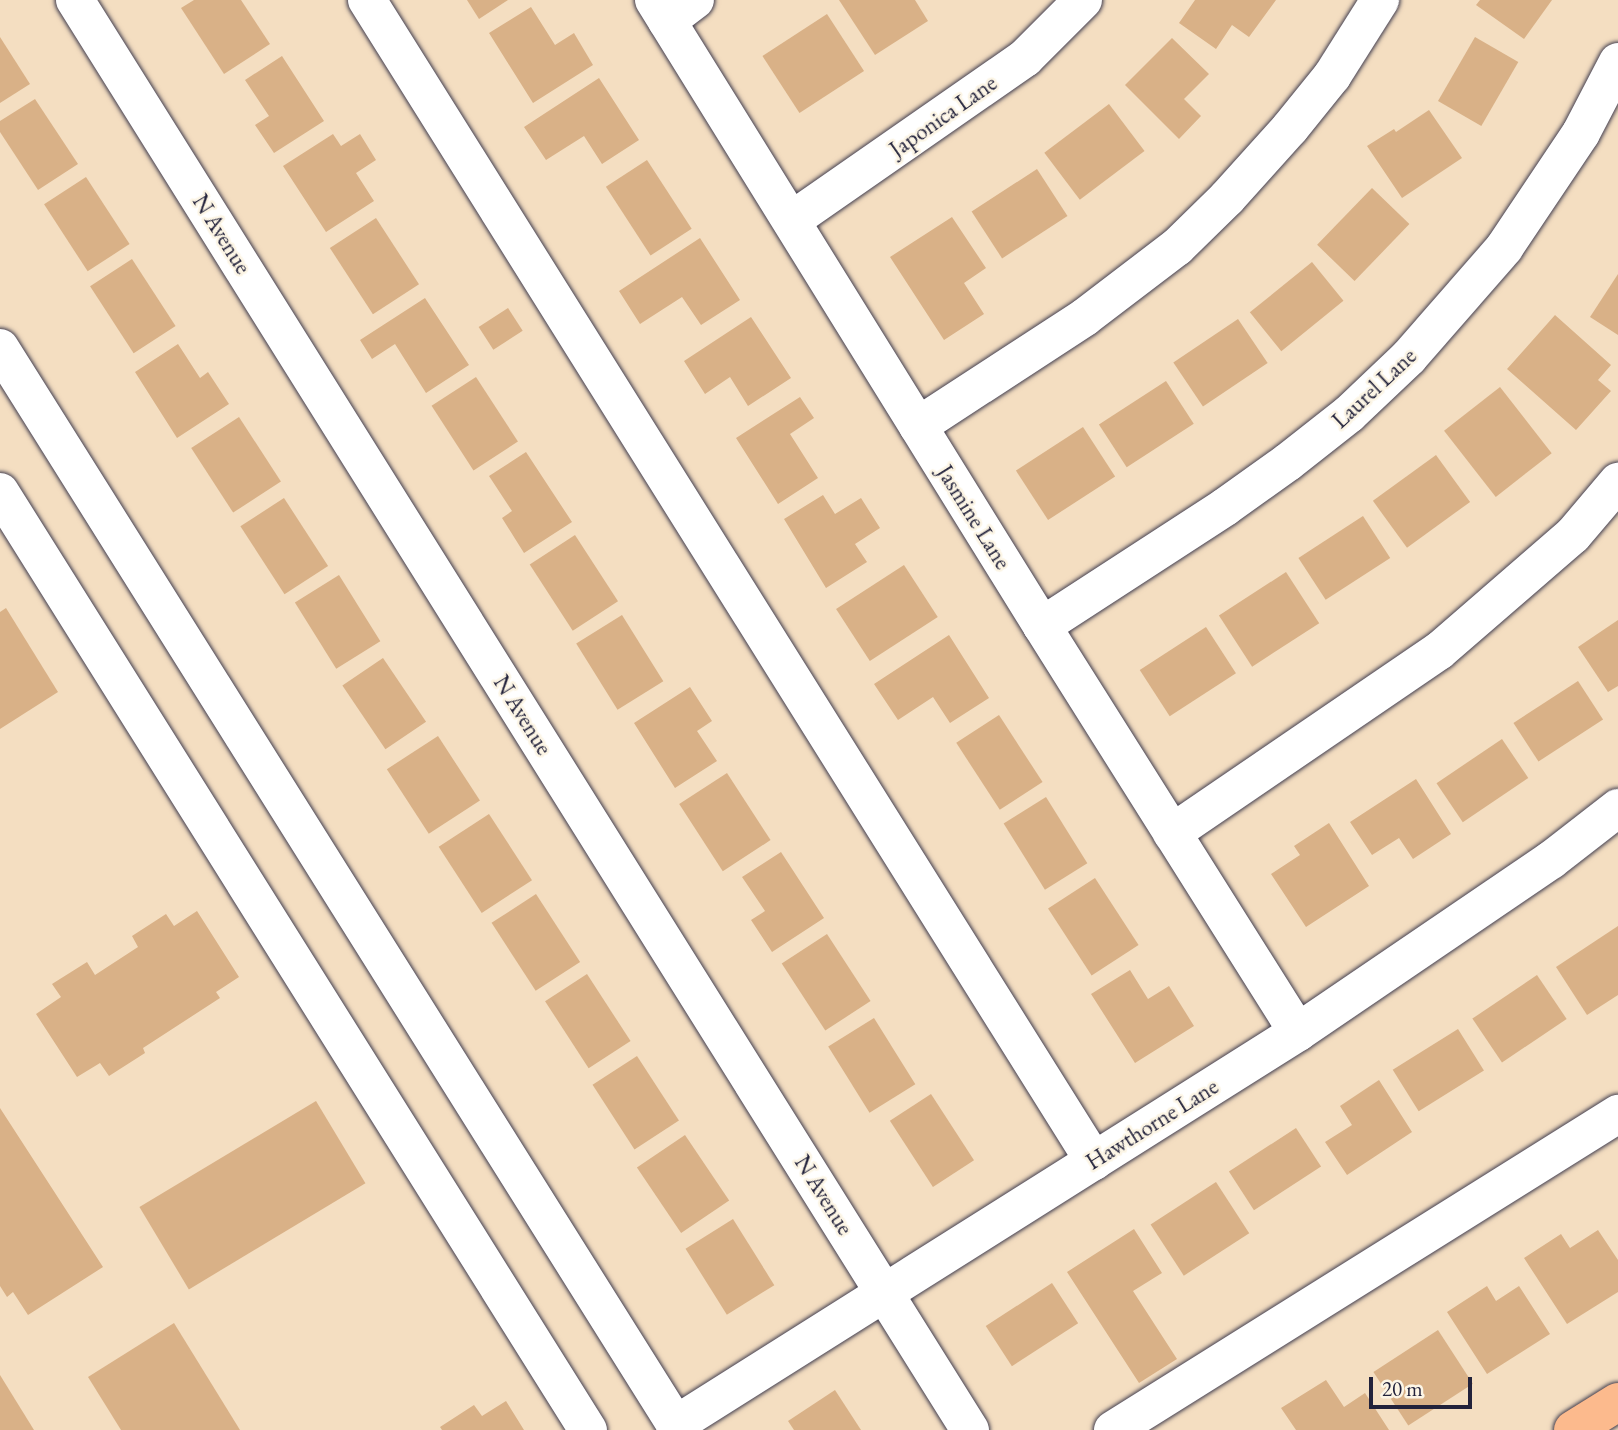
<!DOCTYPE html>
<html>
<head>
<meta charset="utf-8">
<style>
  body { margin:0 }
  #map { position:relative; width:1618px; height:1430px; overflow:hidden; background:#f4dec1; font-family:"EB Garamond",serif }
  div>[style] { position:absolute }
  .building>* { inset:0; background:#d9b187; transform-origin:0 0 }
  .roads { filter:drop-shadow(0 0 2px #423e4f) drop-shadow(0 0 2px #423e4f) }
  .minor>* { height:38px; margin:-19px; padding:0 19px; transform-origin:19px; border-radius:19px; background:#fff }
  .major>* { height:38px; margin:-19px; padding:0 19px; transform-origin:19px; border-radius:19px; background:#fcba8d }
  span { translate:-50% -50%; white-space:nowrap; text-align:center; line-height:1.15; -webkit-text-stroke:5px #fcf5e5; paint-order:stroke }
  .street-label { font-size:23px; color:#22223b }
  .scale { position:absolute; left:1369px; top:1377px; width:103px; height:32px; box-sizing:border-box; border:4px solid #22223b; border-top:0; padding-left:9px; font-size:21px; line-height:24px; white-space:nowrap; color:#22223b; -webkit-text-stroke:5px #fcf5e5; paint-order:stroke }
</style>
</head>
<body>
<div id="map">
  <div class="building">
    <i style="clip-path:polygon(194px 0,241px 0,270px 44px,224px 74px,181px 8px)"></i>
    <i style="clip-path:polygon(467px 0,508px 0,479px 19px)"></i>
    <i style="clip-path:polygon(839px 0,915px 0,928px 21px,875px 55px)"></i>
    <i style="clip-path:polygon(1195px 0,1276px 0,1249px 37px,1232px 25px,1216px 49px,1179px 23px)"></i>
    <i style="clip-path:polygon(1480px 0,1552px 0,1524px 39px,1476px 5px)"></i>
    <i style="clip-path:polygon(531px 7px,555px 45px,574px 33px,593px 65px,533px 103px,489px 33px)"></i>
    <i style="left:827px;top:14px;width:68px;height:77px;rotate:57deg"></i>
    <i style="clip-path:polygon(0 37px,30px 84px,0 103px)"></i>
    <i style="left:1475px;top:37px;width:50px;height:74px;rotate:30deg"></i>
    <i style="clip-path:polygon(1172px 38px,1209px 74px,1184px 99px,1201px 116px,1179px 139px,1125px 85px)"></i>
    <i style="clip-path:polygon(282px 56px,324px 121px,274px 153px,255px 125px,269px 116px,245px 80px)"></i>
    <i style="clip-path:polygon(599px 78px,639px 140px,602px 164px,584px 136px,546px 160px,524px 127px)"></i>
    <i style="clip-path:polygon(35px 99px,78px 164px,38px 190px,0 132px,0 121px)"></i>
    <i style="left:1109px;top:104px;width:59px;height:81px;rotate:53deg"></i>
    <i style="clip-path:polygon(1429px 110px,1462px 158px,1402px 198px,1367px 146px,1394px 129px,1396px 132px)"></i>
    <i style="clip-path:polygon(333px 134px,341px 146px,360px 134px,376px 160px,356px 173px,374px 201px,326px 232px,283px 166px)"></i>
    <i style="left:647px;top:160px;width:82px;height:49px;rotate:57deg"></i>
    <i style="left:1037px;top:169px;width:56px;height:78px;rotate:57deg"></i>
    <i style="left:86px;top:177px;width:80px;height:50px;rotate:57deg"></i>
    <i style="left:1372px;top:188px;width:52px;height:79px;rotate:44deg"></i>
    <i style="clip-path:polygon(952px 217px,986px 268px,964px 283px,984px 314px,944px 340px,890px 257px)"></i>
    <i style="left:376px;top:218px;width:79px;height:55px;rotate:57deg"></i>
    <i style="clip-path:polygon(700px 238px,740px 300px,701px 325px,682px 297px,640px 324px,619px 291px)"></i>
    <i style="left:132px;top:259px;width:80px;height:50px;rotate:57deg"></i>
    <i style="left:1312px;top:262px;width:50px;height:80px;rotate:51deg"></i>
    <i style="clip-path:polygon(1618px 274px,1618px 335px,1590px 317px)"></i>
    <i style="clip-path:polygon(425px 298px,469px 365px,426px 393px,395px 344px,372px 359px,360px 340px)"></i>
    <i style="left:508px;top:308px;width:27px;height:35px;rotate:57deg"></i>
    <i style="clip-path:polygon(1555px 315px,1611px 365px,1598px 380px,1611px 391px,1576px 430px,1507px 369px)"></i>
    <i style="clip-path:polygon(751px 317px,791px 378px,748px 406px,730px 377px,705px 394px,684px 361px)"></i>
    <i style="left:1238px;top:319px;width:53px;height:78px;rotate:56deg"></i>
    <i style="clip-path:polygon(178px 344px,200px 378px,208px 372px,229px 404px,177px 438px,135px 372px)"></i>
    <i style="left:476px;top:377px;width:77px;height:53px;rotate:57deg"></i>
    <i style="left:1166px;top:381px;width:51px;height:80px;rotate:57deg"></i>
    <i style="left:1500px;top:387px;width:84px;height:71px;rotate:52deg"></i>
    <i style="clip-path:polygon(800px 397px,814px 418px,790px 434px,818px 478px,778px 504px,736px 438px)"></i>
    <i style="left:239px;top:417px;width:77px;height:57px;rotate:57deg"></i>
    <i style="left:1083px;top:427px;width:59px;height:80px;rotate:57deg"></i>
    <i style="clip-path:polygon(526px 452px,572px 522px,524px 553px,502px 518px,512px 511px,489px 476px)"></i>
    <i style="left:1436px;top:455px;width:58px;height:78px;rotate:54deg"></i>
    <i style="clip-path:polygon(823px 495px,835px 514px,861px 498px,880px 528px,855px 544px,867px 562px,826px 588px,784px 519px)"></i>
    <i style="left:284px;top:498px;width:81px;height:52px;rotate:57deg"></i>
    <i style="left:1363px;top:516px;width:50px;height:77px;rotate:57deg"></i>
    <i style="left:575px;top:535px;width:79px;height:54px;rotate:57deg"></i>
    <i style="left:904px;top:565px;width:62px;height:81px;rotate:57deg"></i>
    <i style="left:1286px;top:572px;width:61px;height:80px;rotate:57deg"></i>
    <i style="left:339px;top:575px;width:78px;height:52px;rotate:58deg"></i>
    <i style="clip-path:polygon(6px 608px,58px 692px,0 729px,0 612px)"></i>
    <i style="left:622px;top:615px;width:78px;height:54px;rotate:58deg"></i>
    <i style="clip-path:polygon(1618px 620px,1618px 686px,1608px 692px,1578px 647px)"></i>
    <i style="left:1206px;top:627px;width:55px;height:79px;rotate:57deg"></i>
    <i style="clip-path:polygon(949px 635px,989px 698px,950px 723px,933px 697px,898px 720px,874px 684px)"></i>
    <i style="left:383px;top:658px;width:77px;height:49px;rotate:56deg"></i>
    <i style="left:1578px;top:681px;width:46px;height:77px;rotate:57deg"></i>
    <i style="clip-path:polygon(690px 687px,712px 721px,697px 731px,717px 761px,675px 788px,634px 723px)"></i>
    <i style="left:999px;top:715px;width:80px;height:51px;rotate:57deg"></i>
    <i style="left:438px;top:736px;width:77px;height:61px;rotate:57deg"></i>
    <i style="left:1502px;top:739px;width:47px;height:79px;rotate:56deg"></i>
    <i style="left:727px;top:773px;width:80px;height:57px;rotate:57deg"></i>
    <i style="clip-path:polygon(1416px 779px,1451px 834px,1413px 859px,1399px 838px,1372px 855px,1350px 822px)"></i>
    <i style="left:1046px;top:797px;width:78px;height:50px;rotate:58deg"></i>
    <i style="left:489px;top:814px;width:79px;height:60px;rotate:57deg"></i>
    <i style="clip-path:polygon(1329px 823px,1369px 886px,1306px 927px,1271px 874px,1300px 855px,1294px 846px)"></i>
    <i style="clip-path:polygon(781px 852px,824px 918px,772px 952px,751px 920px,765px 911px,742px 877px)"></i>
    <i style="left:1095px;top:878px;width:80px;height:56px;rotate:57deg"></i>
    <i style="left:536px;top:894px;width:81px;height:53px;rotate:57deg"></i>
    <i style="clip-path:polygon(197px 911px,239px 977px,216px 992px,220px 998px,143px 1048px,145px 1053px,109px 1076px,100px 1063px,77px 1077px,36px 1014px,61px 997px,52px 984px,87px 962px,95px 975px,138px 947px,132px 936px,166px 914px,174px 926px)"></i>
    <i style="clip-path:polygon(1618px 926px,1618px 995px,1587px 1015px,1556px 967px)"></i>
    <i style="left:827px;top:934px;width:80px;height:54px;rotate:57deg"></i>
    <i style="clip-path:polygon(1130px 970px,1148px 999px,1169px 986px,1194px 1026px,1135px 1063px,1091px 994px)"></i>
    <i style="left:587px;top:974px;width:80px;height:50px;rotate:57deg"></i>
    <i style="left:1537px;top:975px;width:53px;height:78px;rotate:56deg"></i>
    <i style="left:874px;top:1018px;width:78px;height:54px;rotate:58deg"></i>
    <i style="left:1458px;top:1029px;width:49px;height:77px;rotate:58deg"></i>
    <i style="left:637px;top:1056px;width:77px;height:53px;rotate:57deg"></i>
    <i style="clip-path:polygon(1379px 1080px,1412px 1132px,1347px 1175px,1325px 1142px,1352px 1125px,1340px 1106px)"></i>
    <i style="left:931px;top:1094px;width:79px;height:49px;rotate:57deg"></i>
    <i style="left:316px;top:1101px;width:96px;height:206px;rotate:59deg"></i>
    <i style="clip-path:polygon(0 1108px,103px 1267px,28px 1315px,13px 1292px,7px 1297px,0 1286px)"></i>
    <i style="left:1296px;top:1128px;width:46px;height:80px;rotate:57deg"></i>
    <i style="left:685px;top:1135px;width:79px;height:58px;rotate:56deg"></i>
    <i style="left:1216px;top:1182px;width:61px;height:78px;rotate:57deg"></i>
    <i style="left:733px;top:1219px;width:78px;height:56px;rotate:58deg"></i>
    <i style="clip-path:polygon(1134px 1229px,1162px 1273px,1133px 1291px,1177px 1359px,1139px 1383px,1067px 1272px)"></i>
    <i style="clip-path:polygon(1598px 1230px,1618px 1260px,1618px 1292px,1567px 1324px,1524px 1258px,1561px 1234px,1570px 1248px)"></i>
    <i style="left:1052px;top:1283px;width:48px;height:79px;rotate:57deg"></i>
    <i style="clip-path:polygon(1487px 1286px,1496px 1301px,1519px 1286px,1550px 1334px,1487px 1374px,1447px 1312px)"></i>
    <i style="clip-path:polygon(174px 1323px,240px 1430px,121px 1430px,88px 1377px)"></i>
    <i style="left:1438px;top:1330px;width:64px;height:77px;rotate:57deg"></i>
    <i style="clip-path:polygon(0 1375px,34px 1430px,0 1430px)"></i>
    <i style="clip-path:polygon(1326px 1380px,1344px 1407px,1365px 1393px,1389px 1430px,1296px 1430px,1281px 1408px)"></i>
    <i style="clip-path:polygon(835px 1390px,861px 1430px,794px 1430px,788px 1421px)"></i>
    <i style="clip-path:polygon(506px 1401px,524px 1430px,442px 1430px,440px 1427px,474px 1405px,482px 1416px)"></i>
  </div>
  <div class="roads">
    <div class="minor">
      <i style="left:75px;top:0;width:1687px;rotate:57.96deg"></i>
      <i style="left:367px;top:0;width:1370px;rotate:57.95deg"></i>
      <i style="left:654px;top:0;width:736px;rotate:58.21deg"></i>
      <i style="left:1042px;top:626px;width:480px;rotate:57.8deg"></i>
      <i style="left:667px;top:21px;width:35px;rotate:-37deg"></i>
      <i style="left:792px;top:220px;width:284px;rotate:-34.8deg"></i>
      <i style="left:1025px;top:58px;width:82px;rotate:-45deg"></i>
      <i style="left:0;top:348px;width:1277px;rotate:57.89deg"></i>
      <i style="left:918px;top:426px;width:199px;rotate:-33.1deg"></i>
      <i style="left:1085px;top:317px;width:116px;rotate:-37.3deg"></i>
      <i style="left:1177px;top:247px;width:70px;rotate:-44.4deg"></i>
      <i style="left:1227px;top:198px;width:94px;rotate:-48deg"></i>
      <i style="left:1290px;top:128px;width:67px;rotate:-51.1deg"></i>
      <i style="left:1332px;top:76px;width:90px;rotate:-57.7deg"></i>
      <i style="left:0;top:492px;width:1107px;rotate:57.92deg"></i>
      <i style="left:1042px;top:626px;width:218px;rotate:-33deg"></i>
      <i style="left:1225px;top:507px;width:77px;rotate:-35.5deg"></i>
      <i style="left:1288px;top:462px;width:78px;rotate:-38.2deg"></i>
      <i style="left:1349px;top:414px;width:83px;rotate:-43.5deg"></i>
      <i style="left:1409px;top:357px;width:145px;rotate:-48.9deg"></i>
      <i style="left:1504px;top:248px;width:138px;rotate:-56.2deg"></i>
      <i style="left:1581px;top:133px;width:80px;rotate:-62.5deg"></i>
      <i style="left:1172px;top:833px;width:323px;rotate:-34.3deg"></i>
      <i style="left:1439px;top:651px;width:177px;rotate:-40.9deg"></i>
      <i style="left:1573px;top:535px;width:70px;rotate:-49.7deg"></i>
      <i style="left:675px;top:1425px;width:737px;rotate:-32.24deg"></i>
      <i style="left:1298px;top:1032px;width:306px;rotate:-34.2deg"></i>
      <i style="left:1551px;top:860px;width:85px;rotate:-37.8deg"></i>
      <i style="left:1113px;top:1430px;width:596px;rotate:-32.04deg"></i>
    </div>
    <div class="major">
      <i style="left:1573px;top:1430px;width:53px;rotate:-31.9deg"></i>
    </div>
  </div>
  <div class="street-label">
    <span style="left:943px;top:116px;rotate:-35deg">Japonica Lane</span>
    <span style="left:222px;top:234px;rotate:58deg">N Avenue</span>
    <span style="left:1374px;top:388px;rotate:-43deg">Laurel Lane</span>
    <span style="left:974px;top:517px;rotate:58deg">Jasmine Lane</span>
    <span style="left:523px;top:715px;rotate:58deg">N Avenue</span>
    <span style="left:1152px;top:1124px;rotate:-32deg">Hawthorne Lane</span>
    <span style="left:824px;top:1195px;rotate:58deg">N Avenue</span>
  </div>
  <div class="scale">20 m</div>
</div>
</body>
</html>
